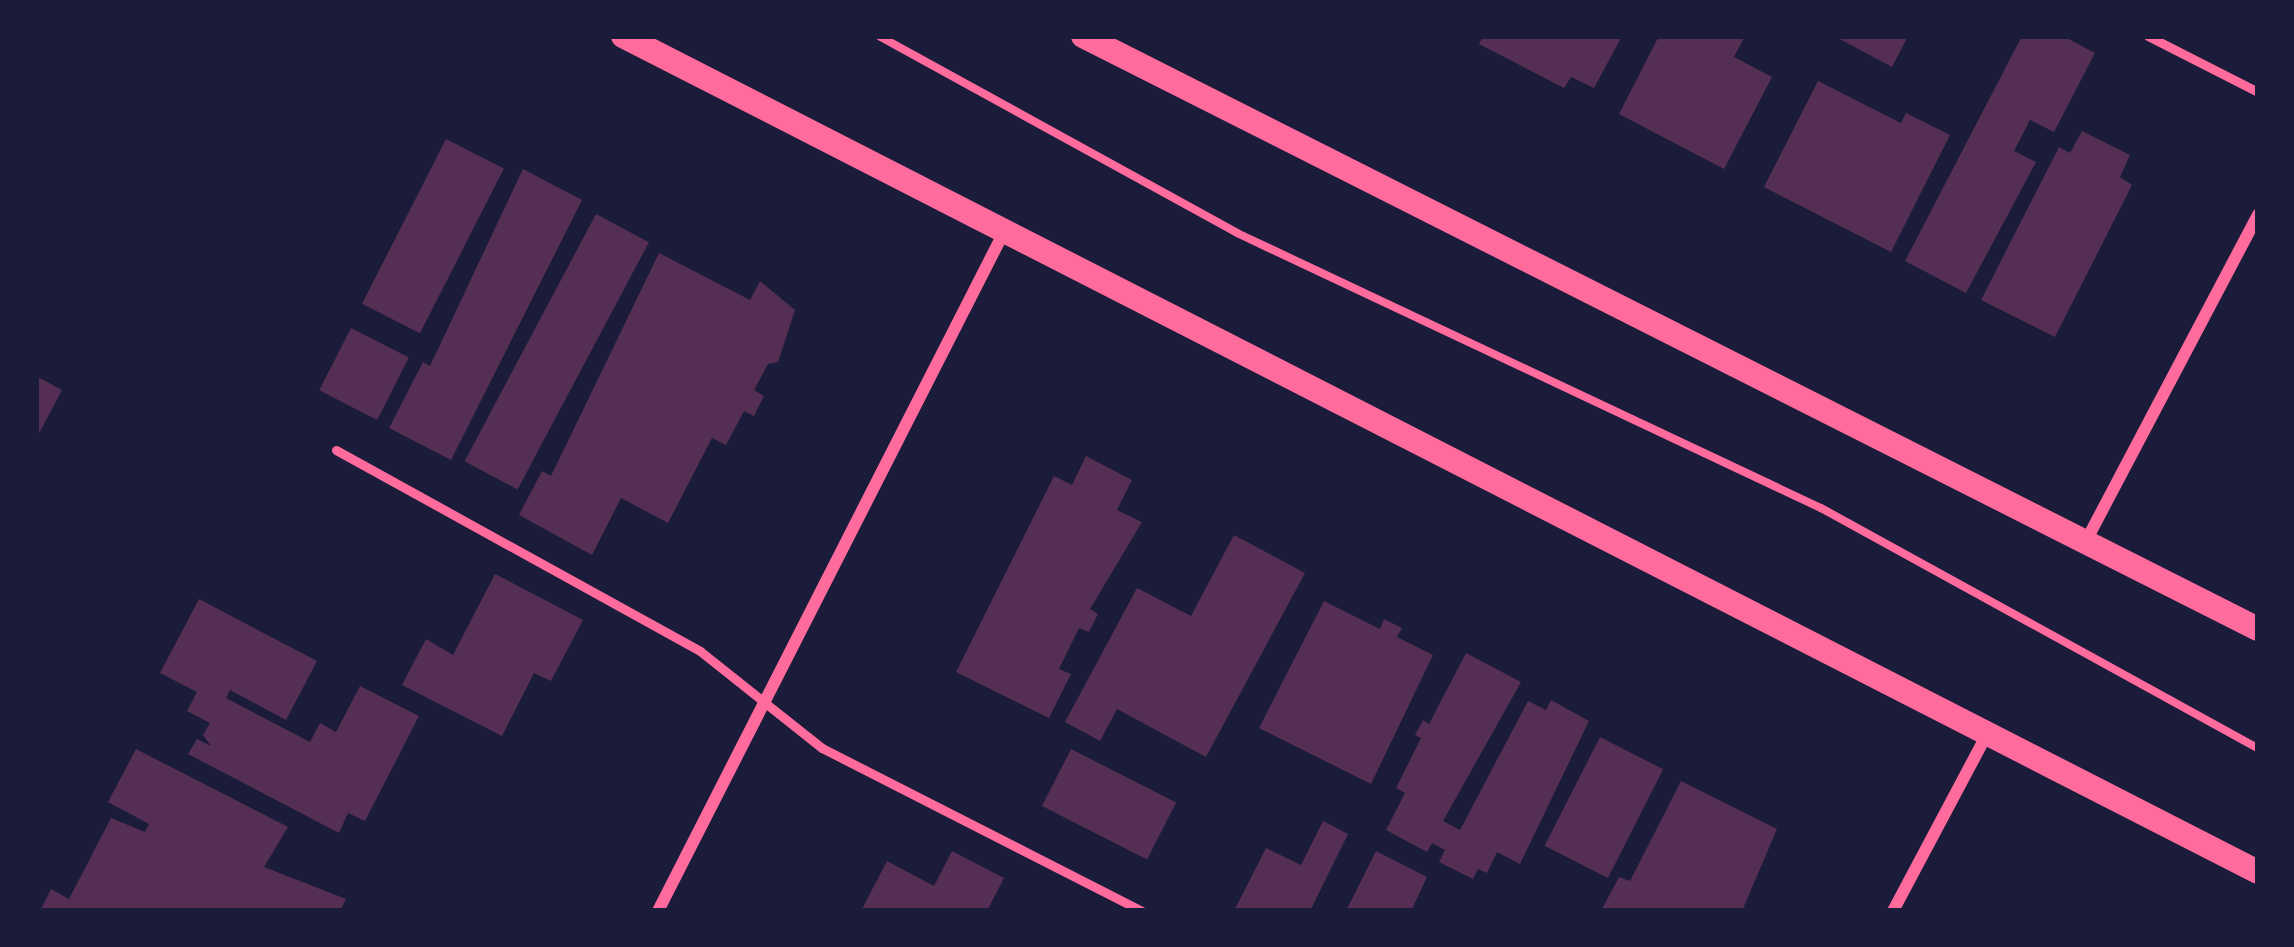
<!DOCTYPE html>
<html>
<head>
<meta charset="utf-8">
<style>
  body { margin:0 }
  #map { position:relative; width:2294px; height:947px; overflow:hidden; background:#1b1b3a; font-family:Ubuntu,sans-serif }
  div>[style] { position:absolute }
  .building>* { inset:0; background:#542f53; transform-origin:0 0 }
  .path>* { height:8px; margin:-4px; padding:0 4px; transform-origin:4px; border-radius:4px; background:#ff6b9d }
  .service>* { height:9px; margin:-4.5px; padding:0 4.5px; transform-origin:4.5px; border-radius:4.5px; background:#ff6b9d }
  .minor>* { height:12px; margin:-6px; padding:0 6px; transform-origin:6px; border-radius:6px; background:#ff6b9d }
  .secondary>* { height:24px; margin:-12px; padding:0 12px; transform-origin:12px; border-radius:12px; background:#ff6b9d }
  span { translate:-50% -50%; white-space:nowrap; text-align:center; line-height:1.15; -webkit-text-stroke:12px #1b1b3a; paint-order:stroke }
  .frame { position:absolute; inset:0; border:39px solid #1b1b3a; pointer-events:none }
</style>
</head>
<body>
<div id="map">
  <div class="building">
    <i style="clip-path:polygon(1483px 36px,1622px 36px,1594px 88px,1571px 77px,1564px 88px,1479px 44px)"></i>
    <i style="clip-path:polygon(1659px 36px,1745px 36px,1734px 57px,1772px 77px,1724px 169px,1619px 114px)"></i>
    <i style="clip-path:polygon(1834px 36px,1908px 36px,1892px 67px)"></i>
    <i style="clip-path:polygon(2022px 36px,2063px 36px,2095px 53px,2054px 132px,2030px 120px,2014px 151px,2036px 162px,1966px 293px,1905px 261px)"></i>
    <i style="clip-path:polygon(1818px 81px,1901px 123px,1906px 113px,1950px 135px,1891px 252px,1764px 187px)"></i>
    <i style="clip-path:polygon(2082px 131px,2130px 155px,2120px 177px,2132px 185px,2055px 337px,1981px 300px,2059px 147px,2070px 153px)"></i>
    <i style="left:446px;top:139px;width:65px;height:185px;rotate:27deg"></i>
    <i style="clip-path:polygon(523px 169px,582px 200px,451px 460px,389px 428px,423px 362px,430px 366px)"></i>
    <i style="left:596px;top:214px;width:60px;height:280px;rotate:28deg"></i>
    <i style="clip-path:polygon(659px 253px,750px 300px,760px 281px,795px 310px,778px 362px,768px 364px,754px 390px,764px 396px,754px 416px,744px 411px,726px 445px,712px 438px,668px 523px,621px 498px,592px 555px,519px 515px,542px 471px,551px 476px)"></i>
    <i style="left:351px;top:328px;width:65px;height:70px;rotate:27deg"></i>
    <i style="clip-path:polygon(36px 376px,62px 390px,36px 439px)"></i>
    <i style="clip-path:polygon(1086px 456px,1132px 480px,1117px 510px,1142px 522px,1090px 609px,1098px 614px,1089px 632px,1079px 628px,1059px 669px,1071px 674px,1049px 718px,956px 672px,1054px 476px,1072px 485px)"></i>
    <i style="clip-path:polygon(1234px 535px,1305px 573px,1206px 757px,1117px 709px,1100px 741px,1065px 722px,1137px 588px,1191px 616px)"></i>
    <i style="clip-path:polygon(495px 574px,583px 620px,551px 681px,534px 673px,502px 736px,402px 685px,426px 639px,453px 655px)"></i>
    <i style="clip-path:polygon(199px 599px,317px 661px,286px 720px,230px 690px,226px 698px,310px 742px,320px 723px,336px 732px,360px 686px,419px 716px,365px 821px,348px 813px,339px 833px,188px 754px,197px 739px,211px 746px,203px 735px,210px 723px,187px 711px,197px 692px,160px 673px)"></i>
    <i style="clip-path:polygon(1324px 601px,1380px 629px,1384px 619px,1402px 628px,1397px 637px,1433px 655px,1371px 784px,1259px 728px)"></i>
    <i style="clip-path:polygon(1466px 653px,1521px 682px,1443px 821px,1460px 830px,1528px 701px,1546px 710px,1551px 700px,1589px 721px,1520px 864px,1497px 852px,1487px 873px,1478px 869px,1473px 879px,1439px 862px,1445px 850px,1432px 843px,1427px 852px,1386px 830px,1405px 793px,1396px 788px,1421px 738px,1415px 735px,1423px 720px,1429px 724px)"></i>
    <i style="left:1600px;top:737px;width:71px;height:122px;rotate:27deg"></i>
    <i style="clip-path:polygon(136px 749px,288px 827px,264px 867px,346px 899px,340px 911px,40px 911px,51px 889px,69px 899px,111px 818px,145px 832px,149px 824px,108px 802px)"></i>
    <i style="left:1071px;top:749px;width:118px;height:64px;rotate:27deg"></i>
    <i style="clip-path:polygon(1681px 781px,1777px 829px,1742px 911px,1601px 911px,1619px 877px,1630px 881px)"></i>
    <i style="clip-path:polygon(1323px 821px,1348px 834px,1310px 911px,1234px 911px,1266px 848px,1301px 865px)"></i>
    <i style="clip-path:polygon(952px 851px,1004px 878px,987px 911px,861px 911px,887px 861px,934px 886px)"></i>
    <i style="clip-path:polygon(1376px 851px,1427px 877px,1411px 911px,1346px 911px)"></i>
  </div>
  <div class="path">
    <i style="left:879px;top:36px;width:409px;rotate:28.8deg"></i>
    <i style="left:1237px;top:233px;width:646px;rotate:25.22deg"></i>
    <i style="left:1821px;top:508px;width:499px;rotate:28.8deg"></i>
  </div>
  <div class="service">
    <i style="left:2148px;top:36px;width:123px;rotate:27deg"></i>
    <i style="left:336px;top:450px;width:416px;rotate:28.9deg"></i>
    <i style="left:700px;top:651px;width:156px;rotate:38.5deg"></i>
    <i style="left:822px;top:748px;width:359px;rotate:27deg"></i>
  </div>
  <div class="minor">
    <i style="left:2086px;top:541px;width:369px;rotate:-62.2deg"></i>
    <i style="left:658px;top:911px;width:764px;rotate:-63deg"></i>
    <i style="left:1893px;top:911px;width:200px;rotate:-62deg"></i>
  </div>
  <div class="secondary">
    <i style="left:623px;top:36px;width:1836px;rotate:27.08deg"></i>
    <i style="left:1083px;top:36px;width:1316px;rotate:26.78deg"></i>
  </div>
  <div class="frame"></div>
</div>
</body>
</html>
